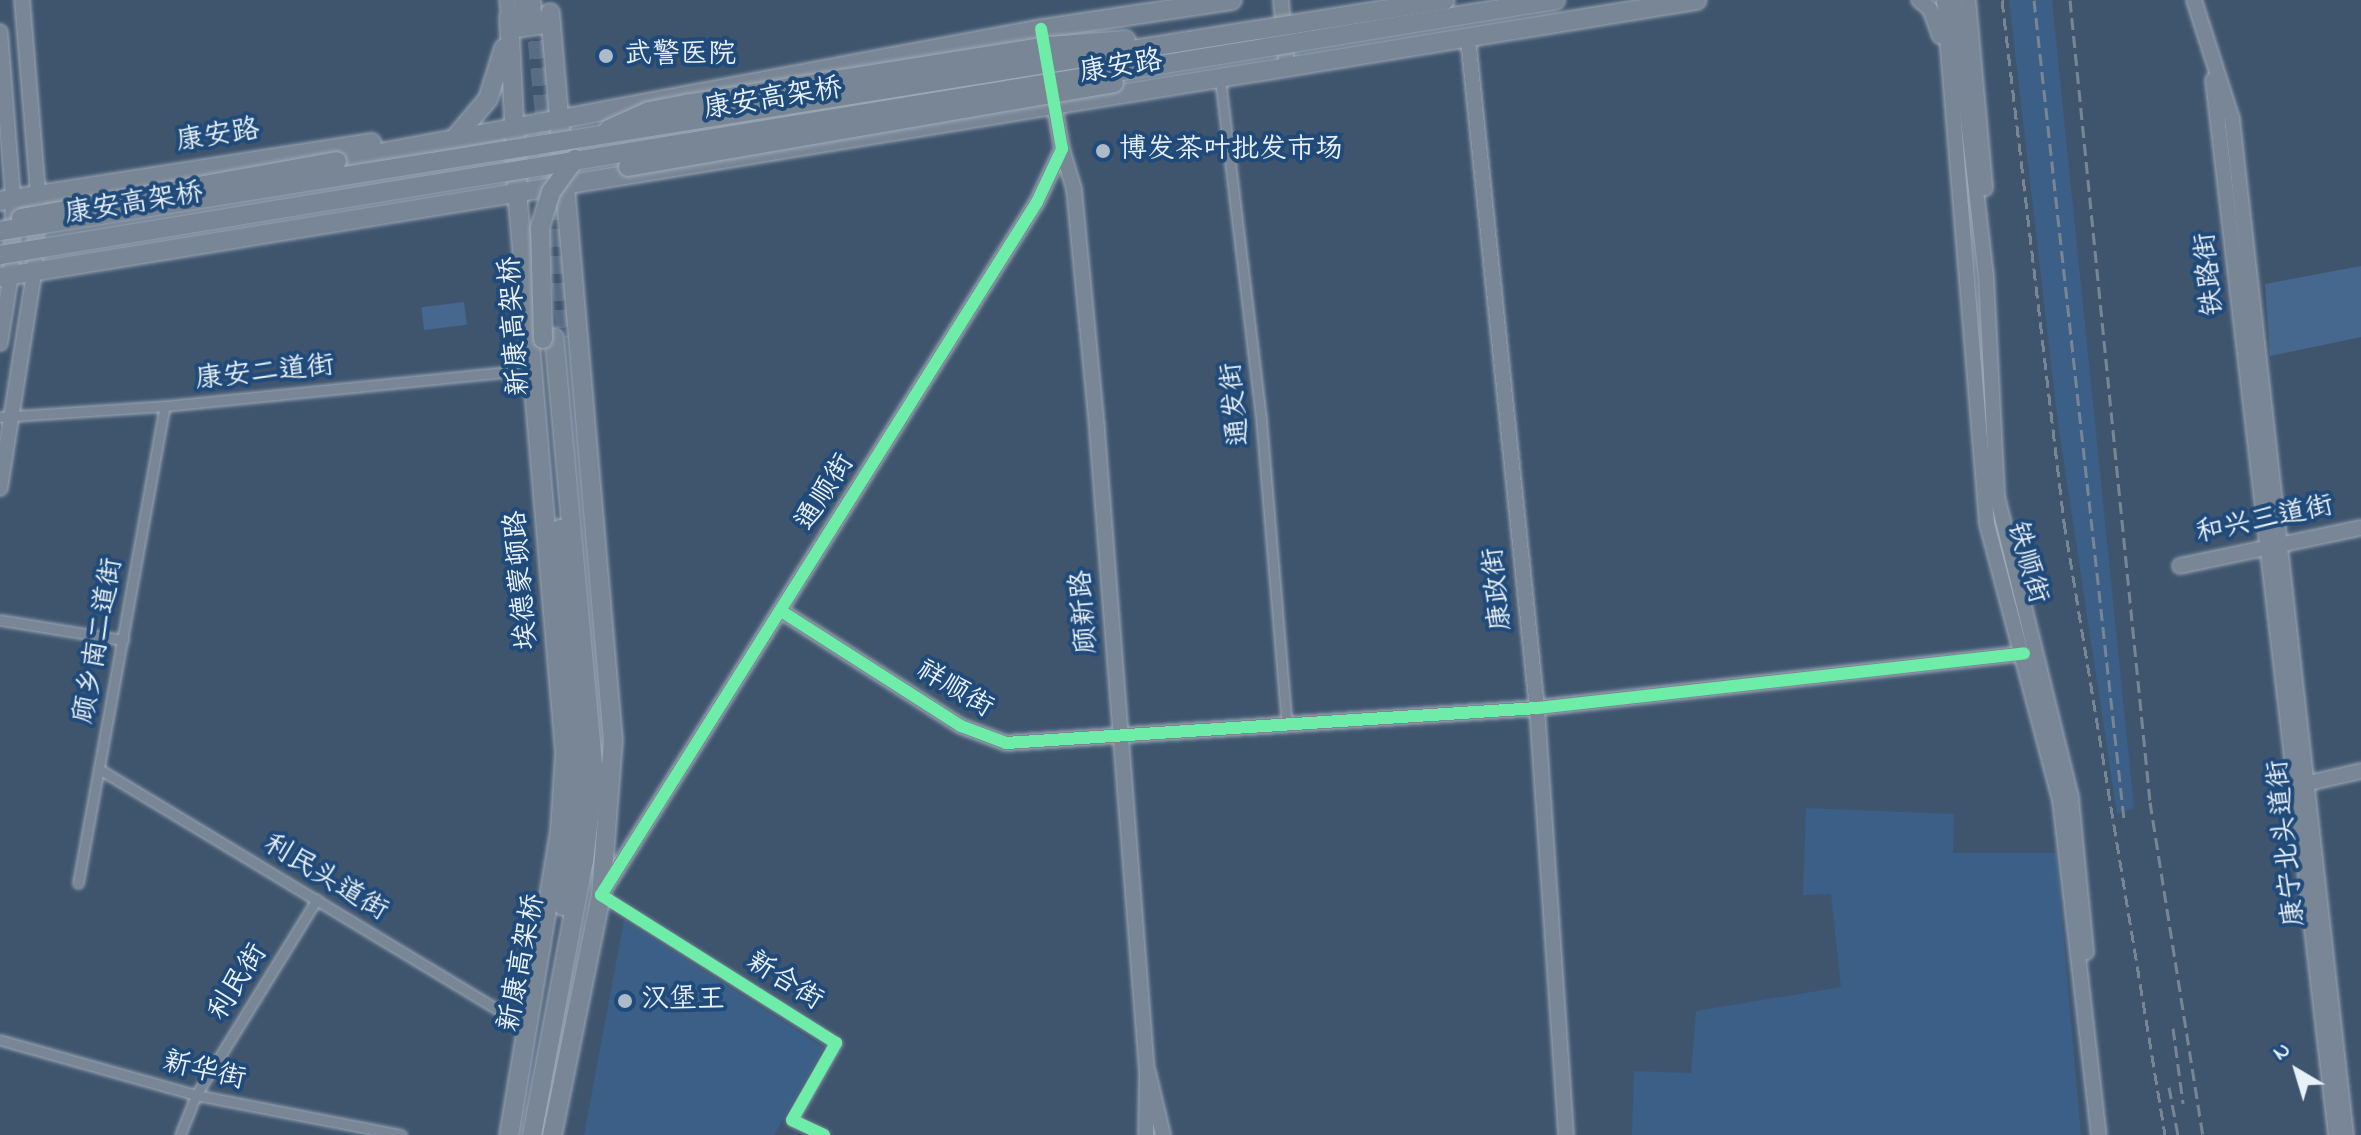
<!DOCTYPE html>
<html>
<head>
<meta charset="utf-8">
<style>
  body { margin:0 }
  #map { position:relative; width:2361px; height:1135px; overflow:hidden; background:#3f556e; font-family:"Indie Flower","LXGW WenKai TC",sans-serif }
  div>[style] { position:absolute }
  .built>* { inset:0; background:#3b5f87 }
  .green>* { inset:0; background:#46688e; transform-origin:0 0 }
  .highway-tunnel>* { height:18px; margin-top:-9px; transform-origin:0; background:repeating-linear-gradient(90deg,#586c83 0 18px,transparent 0 27px) }
  .roads { filter:drop-shadow(0 0 2px #9faab7) drop-shadow(0 0 2px #9faab7) }
  .street>* { height:9px; margin:-4.5px; padding:0 4.5px; transform-origin:4.5px; border-radius:4.5px; background:#798695 }
  .secondary>* { height:14px; margin:-7px; padding:0 7px; transform-origin:7px; border-radius:7px; background:#798695 }
  .primary>* { height:14px; margin:-7px; padding:0 7px; transform-origin:7px; border-radius:7px; background:#798695 }
  .highway>* { height:18px; margin:-9px; padding:0 9px; transform-origin:9px; border-radius:9px; background:#798695 }
  .rail>* { height:3px; margin-top:-1.5px; transform-origin:0; background:repeating-linear-gradient(90deg,#798592 0 12px,transparent 0 18px) }
  .bridges { filter:drop-shadow(0 0 2px #9faab7) drop-shadow(0 0 2px #9faab7) }
  .highway-bridge>* { height:18px; margin:-9px; padding:0 9px; transform-origin:9px; border-radius:9px; background:#798695 }
  .cycleway>* { height:12px; margin:-6px; padding:0 6px; transform-origin:6px; border-radius:6px; background:#6deda7 }
  .dots>* { width:22px; height:22px; translate:-50% -50%; box-sizing:border-box; border:4px solid #1f4a7a; border-radius:50% }
  span { translate:-50% -50%; white-space:nowrap; text-align:center; line-height:1.15; -webkit-text-stroke:8px #1f4a7a; paint-order:stroke }
  .poi-label { font-size:28px; color:#e8f1f8 }
  .left { translate:0 -50%; text-align:left }
  .street-label { font-size:28px; color:#e8f1f8 }
  .north { position:absolute; left:2257px; top:1031px; width:80px; height:80px; -webkit-text-stroke:6px #1f4a7a; paint-order:stroke; rotate:322deg; font-size:22px; font-weight:700; line-height:32px; text-align:center; color:#e8f1f8 }
  .north::after { content:''; display:block; margin:auto; width:28px; height:36px; background:#e8f1f8; clip-path:polygon(50% 0,100% 100%,50% 72%,0 100%) }
</style>
</head>
<body>
<div id="map">
  <div class="built">
    <i style="clip-path:polygon(2009px 0,2052px 0,2134px 808px,2117px 814px,2058px 423px)"></i>
    <i style="clip-path:polygon(1806px 808px,1954px 814px,1953px 853px,2056px 853px,2081px 1135px,1632px 1135px,1634px 1071px,1691px 1073px,1696px 1011px,1841px 987px,1831px 894px,1803px 895px)"></i>
    <i style="clip-path:polygon(624px 920px,824px 1048px,774px 1135px,584px 1135px)"></i>
  </div>
  <div class="green">
    <i style="clip-path:polygon(2361px 266px,2361px 337px,2270px 356px,2265px 284px)"></i>
    <i style="left:464px;top:302px;width:23px;height:43px;rotate:83deg"></i>
  </div>
  <div class="highway-tunnel">
    <i style="left:534px;top:14px;width:325px;rotate:84.3deg"></i>
  </div>
  <div class="roads">
    <div class="street">
      <i style="left:1220px;top:79px;width:341px;rotate:83.1deg"></i>
      <i style="left:1261px;top:418px;width:308px;rotate:85.2deg"></i>
      <i style="left:0;top:417px;width:165px;rotate:-3.8deg"></i>
      <i style="left:165px;top:406px;width:371px;rotate:-5.7deg"></i>
      <i style="left:0;top:620px;width:125px;rotate:9.2deg"></i>
      <i style="left:99px;top:769px;width:500px;rotate:31.1deg"></i>
      <i style="left:78px;top:883px;width:485px;rotate:-79.7deg"></i>
      <i style="left:601px;top:895px;width:278px;rotate:32.2deg"></i>
      <i style="left:836px;top:1043px;width:89px;rotate:119.7deg"></i>
      <i style="left:792px;top:1120px;width:35px;rotate:25deg"></i>
      <i style="left:0;top:1040px;width:204px;rotate:15.7deg"></i>
      <i style="left:196px;top:1095px;width:209px;rotate:11deg"></i>
      <i style="left:180px;top:1135px;width:43px;rotate:-68.2deg"></i>
      <i style="left:196px;top:1095px;width:230px;rotate:-58.3deg"></i>
    </div>
    <div class="secondary">
      <i style="left:1281px;top:0;width:68px;rotate:85deg"></i>
      <i style="left:1919px;top:0;width:14px;rotate:39deg"></i>
      <i style="left:1930px;top:9px;width:29px;rotate:70deg"></i>
      <i style="left:1944px;top:0;width:526px;rotate:85.31deg"></i>
      <i style="left:1987px;top:524px;width:285px;rotate:75.2deg"></i>
      <i style="left:2060px;top:800px;width:337px;rotate:83.4deg"></i>
      <i style="left:1954px;top:0;width:278px;rotate:83.4deg"></i>
      <i style="left:1986px;top:276px;width:220px;rotate:87.1deg"></i>
      <i style="left:1997px;top:496px;width:311px;rotate:76.2deg"></i>
      <i style="left:2071px;top:798px;width:155px;rotate:84.4deg"></i>
      <i style="left:1968px;top:0;width:189px;rotate:84.8deg"></i>
      <i style="left:2194px;top:0;width:125px;rotate:72.3deg"></i>
      <i style="left:2232px;top:119px;width:1022px;rotate:83.6deg"></i>
      <i style="left:1468px;top:38px;width:674px;rotate:84.12deg"></i>
      <i style="left:1537px;top:708px;width:428px;rotate:86.1deg"></i>
      <i style="left:2213px;top:80px;width:1062px;rotate:83.35deg"></i>
      <i style="left:1062px;top:149px;width:42px;rotate:73.3deg"></i>
      <i style="left:1074px;top:189px;width:242px;rotate:84.5deg"></i>
      <i style="left:1097px;top:430px;width:644px;rotate:85.55deg"></i>
      <i style="left:1147px;top:1072px;width:63px;rotate:90.9deg"></i>
      <i style="left:2180px;top:566px;width:185px;rotate:-11.9deg"></i>
      <i style="left:781px;top:611px;width:214px;rotate:32.6deg"></i>
      <i style="left:961px;top:726px;width:48px;rotate:20.7deg"></i>
      <i style="left:1006px;top:743px;width:532px;rotate:-3.77deg"></i>
      <i style="left:1537px;top:708px;width:490px;rotate:-6.4deg"></i>
      <i style="left:2300px;top:785px;width:63px;rotate:-12.9deg"></i>
      <i style="left:601px;top:895px;width:819px;rotate:-57.82deg"></i>
      <i style="left:1037px;top:202px;width:59px;rotate:-64.7deg"></i>
      <i style="left:1062px;top:149px;width:97px;rotate:-100deg"></i>
      <i style="left:1148px;top:1072px;width:65px;rotate:76.6deg"></i>
    </div>
    <div class="primary">
      <i style="left:507px;top:0;width:17px;rotate:83deg"></i>
      <i style="left:521px;top:0;width:16px;rotate:83deg"></i>
      <i style="left:533px;top:0;width:14px;rotate:86deg"></i>
      <i style="left:0;top:32px;width:167px;rotate:85.5deg"></i>
      <i style="left:13px;top:198px;width:77px;rotate:91.5deg"></i>
      <i style="left:11px;top:275px;width:69px;rotate:99.2deg"></i>
      <i style="left:0;top:488px;width:217px;rotate:-81deg"></i>
      <i style="left:34px;top:274px;width:81px;rotate:-87.2deg"></i>
      <i style="left:38px;top:193px;width:194px;rotate:-94.7deg"></i>
    </div>
    <div class="highway">
      <i style="left:550px;top:13px;width:730px;rotate:85.05deg"></i>
      <i style="left:613px;top:740px;width:155px;rotate:94.4deg"></i>
      <i style="left:601px;top:895px;width:245px;rotate:101.5deg"></i>
      <i style="left:509px;top:17px;width:185px;rotate:87.2deg"></i>
      <i style="left:518px;top:202px;width:553px;rotate:85.12deg"></i>
      <i style="left:565px;top:753px;width:78px;rotate:93.7deg"></i>
      <i style="left:560px;top:831px;width:308px;rotate:99.5deg"></i>
      <i style="left:510px;top:29px;width:41px;rotate:-8.3deg"></i>
      <i style="left:454px;top:139px;width:52px;rotate:-49.6deg"></i>
      <i style="left:488px;top:99px;width:53px;rotate:-72.6deg"></i>
      <i style="left:337px;top:161px;width:716px;rotate:-10.62deg"></i>
      <i style="left:1041px;top:29px;width:193px;rotate:-8.6deg"></i>
      <i style="left:0;top:201px;width:376px;rotate:-8.9deg"></i>
      <i style="left:0;top:277px;width:1719px;rotate:-9.27deg"></i>
      <i style="left:560px;top:529px;width:219px;rotate:85deg"></i>
      <i style="left:579px;top:747px;width:45px;rotate:90deg"></i>
      <i style="left:579px;top:792px;width:115px;rotate:98deg"></i>
      <i style="left:532px;top:1135px;width:279px;rotate:-79.3deg"></i>
      <i style="left:584px;top:861px;width:87px;rotate:-83.4deg"></i>
      <i style="left:594px;top:775px;width:439px;rotate:-95.2deg"></i>
    </div>
  </div>
  <div class="rail">
    <i style="left:2002px;top:0;width:526px;rotate:83.23deg"></i>
    <i style="left:2064px;top:522px;width:621px;rotate:80.64deg"></i>
    <i style="left:2034px;top:0;width:824px;rotate:83.73deg"></i>
    <i style="left:2070px;top:0;width:806px;rotate:84.3deg"></i>
    <i style="left:2150px;top:802px;width:337px;rotate:81deg"></i>
    <i style="left:2173px;top:1028px;width:76px;rotate:82.4deg"></i>
    <i style="left:2169px;top:1087px;width:49px;rotate:79.4deg"></i>
  </div>
  <div class="bridges">
    <div class="highway-bridge">
      <i style="left:609px;top:129px;width:44px;rotate:-24.2deg"></i>
      <i style="left:649px;top:111px;width:38px;rotate:-11deg"></i>
      <i style="left:686px;top:104px;width:369px;rotate:-9.1deg"></i>
      <i style="left:1050px;top:46px;width:76px;rotate:-4.5deg"></i>
      <i style="left:628px;top:167px;width:493px;rotate:-9.8deg"></i>
      <i style="left:21px;top:218px;width:321px;rotate:-10.2deg"></i>
      <i style="left:0;top:231px;width:1463px;rotate:-9.08deg"></i>
      <i style="left:0;top:255px;width:1576px;rotate:-9.31deg"></i>
      <i style="left:543px;top:339px;width:111px;rotate:-91.5deg"></i>
      <i style="left:540px;top:228px;width:38px;rotate:-73deg"></i>
      <i style="left:551px;top:192px;width:41px;rotate:-54deg"></i>
    </div>
  </div>
  <div class="cycleway">
    <i style="left:781px;top:611px;width:214px;rotate:32.6deg"></i>
    <i style="left:961px;top:726px;width:48px;rotate:20.7deg"></i>
    <i style="left:1006px;top:743px;width:532px;rotate:-3.77deg"></i>
    <i style="left:1537px;top:708px;width:490px;rotate:-6.4deg"></i>
    <i style="left:824px;top:1135px;width:35px;rotate:-155deg"></i>
    <i style="left:792px;top:1120px;width:89px;rotate:-60.3deg"></i>
    <i style="left:836px;top:1043px;width:278px;rotate:-147.8deg"></i>
    <i style="left:601px;top:895px;width:819px;rotate:-57.82deg"></i>
    <i style="left:1037px;top:202px;width:59px;rotate:-64.7deg"></i>
    <i style="left:1062px;top:149px;width:122px;rotate:-99.9deg"></i>
  </div>
  <div class="dots">
    <i style="left:606px;top:56px;background:#adbac8"></i>
    <i style="left:1103px;top:151px;background:#adbac8"></i>
    <i style="left:625px;top:1001px;background:#adbac8"></i>
  </div>
  <div class="poi-label">
    <span class="left" style="left:624px;top:56px">武警医院</span>
    <span class="left" style="left:1119px;top:151px">博发茶叶批发市场</span>
    <span class="left" style="left:641px;top:1001px">汉堡王</span>
  </div>
  <div class="street-label">
    <span style="left:1121px;top:68px;rotate:-9deg">康安路</span>
    <span style="left:773px;top:100px;rotate:-9deg">康安高架桥</span>
    <span style="left:218px;top:137px;rotate:-9deg">康安路</span>
    <span style="left:134px;top:205px;rotate:-9deg">康安高架桥</span>
    <span style="left:2211px;top:274px;rotate:-96deg">铁路街</span>
    <span style="left:516px;top:326px;rotate:-94deg">新康高架桥</span>
    <span style="left:265px;top:374px;rotate:-6deg">康安二道街</span>
    <span style="left:1237px;top:404px;rotate:-96deg">通发街</span>
    <span style="left:826px;top:493px;rotate:-58deg">通顺街</span>
    <span style="left:2265px;top:521px;rotate:-12deg">和兴三道街</span>
    <span style="left:2026px;top:563px;rotate:74deg">铁顺街</span>
    <span style="left:523px;top:580px;rotate:-95deg">埃德蒙顿路</span>
    <span style="left:1499px;top:589px;rotate:-96deg">康政街</span>
    <span style="left:1086px;top:612px;rotate:-95deg">顾新路</span>
    <span style="left:100px;top:641px;rotate:-80deg">顾乡南二道街</span>
    <span style="left:954px;top:690px;rotate:31deg">祥顺街</span>
    <span style="left:2288px;top:843px;rotate:-96deg">康宁北头道街</span>
    <span style="left:325px;top:879px;rotate:31deg">利民头道街</span>
    <span style="left:523px;top:963px;rotate:-79deg">新康高架桥</span>
    <span style="left:784px;top:982px;rotate:32deg">新合街</span>
    <span style="left:239px;top:983px;rotate:-58deg">利民街</span>
    <span style="left:204px;top:1072px;rotate:13deg">新华街</span>
  </div>
  <div class="north">N</div>
</div>
</body>
</html>
